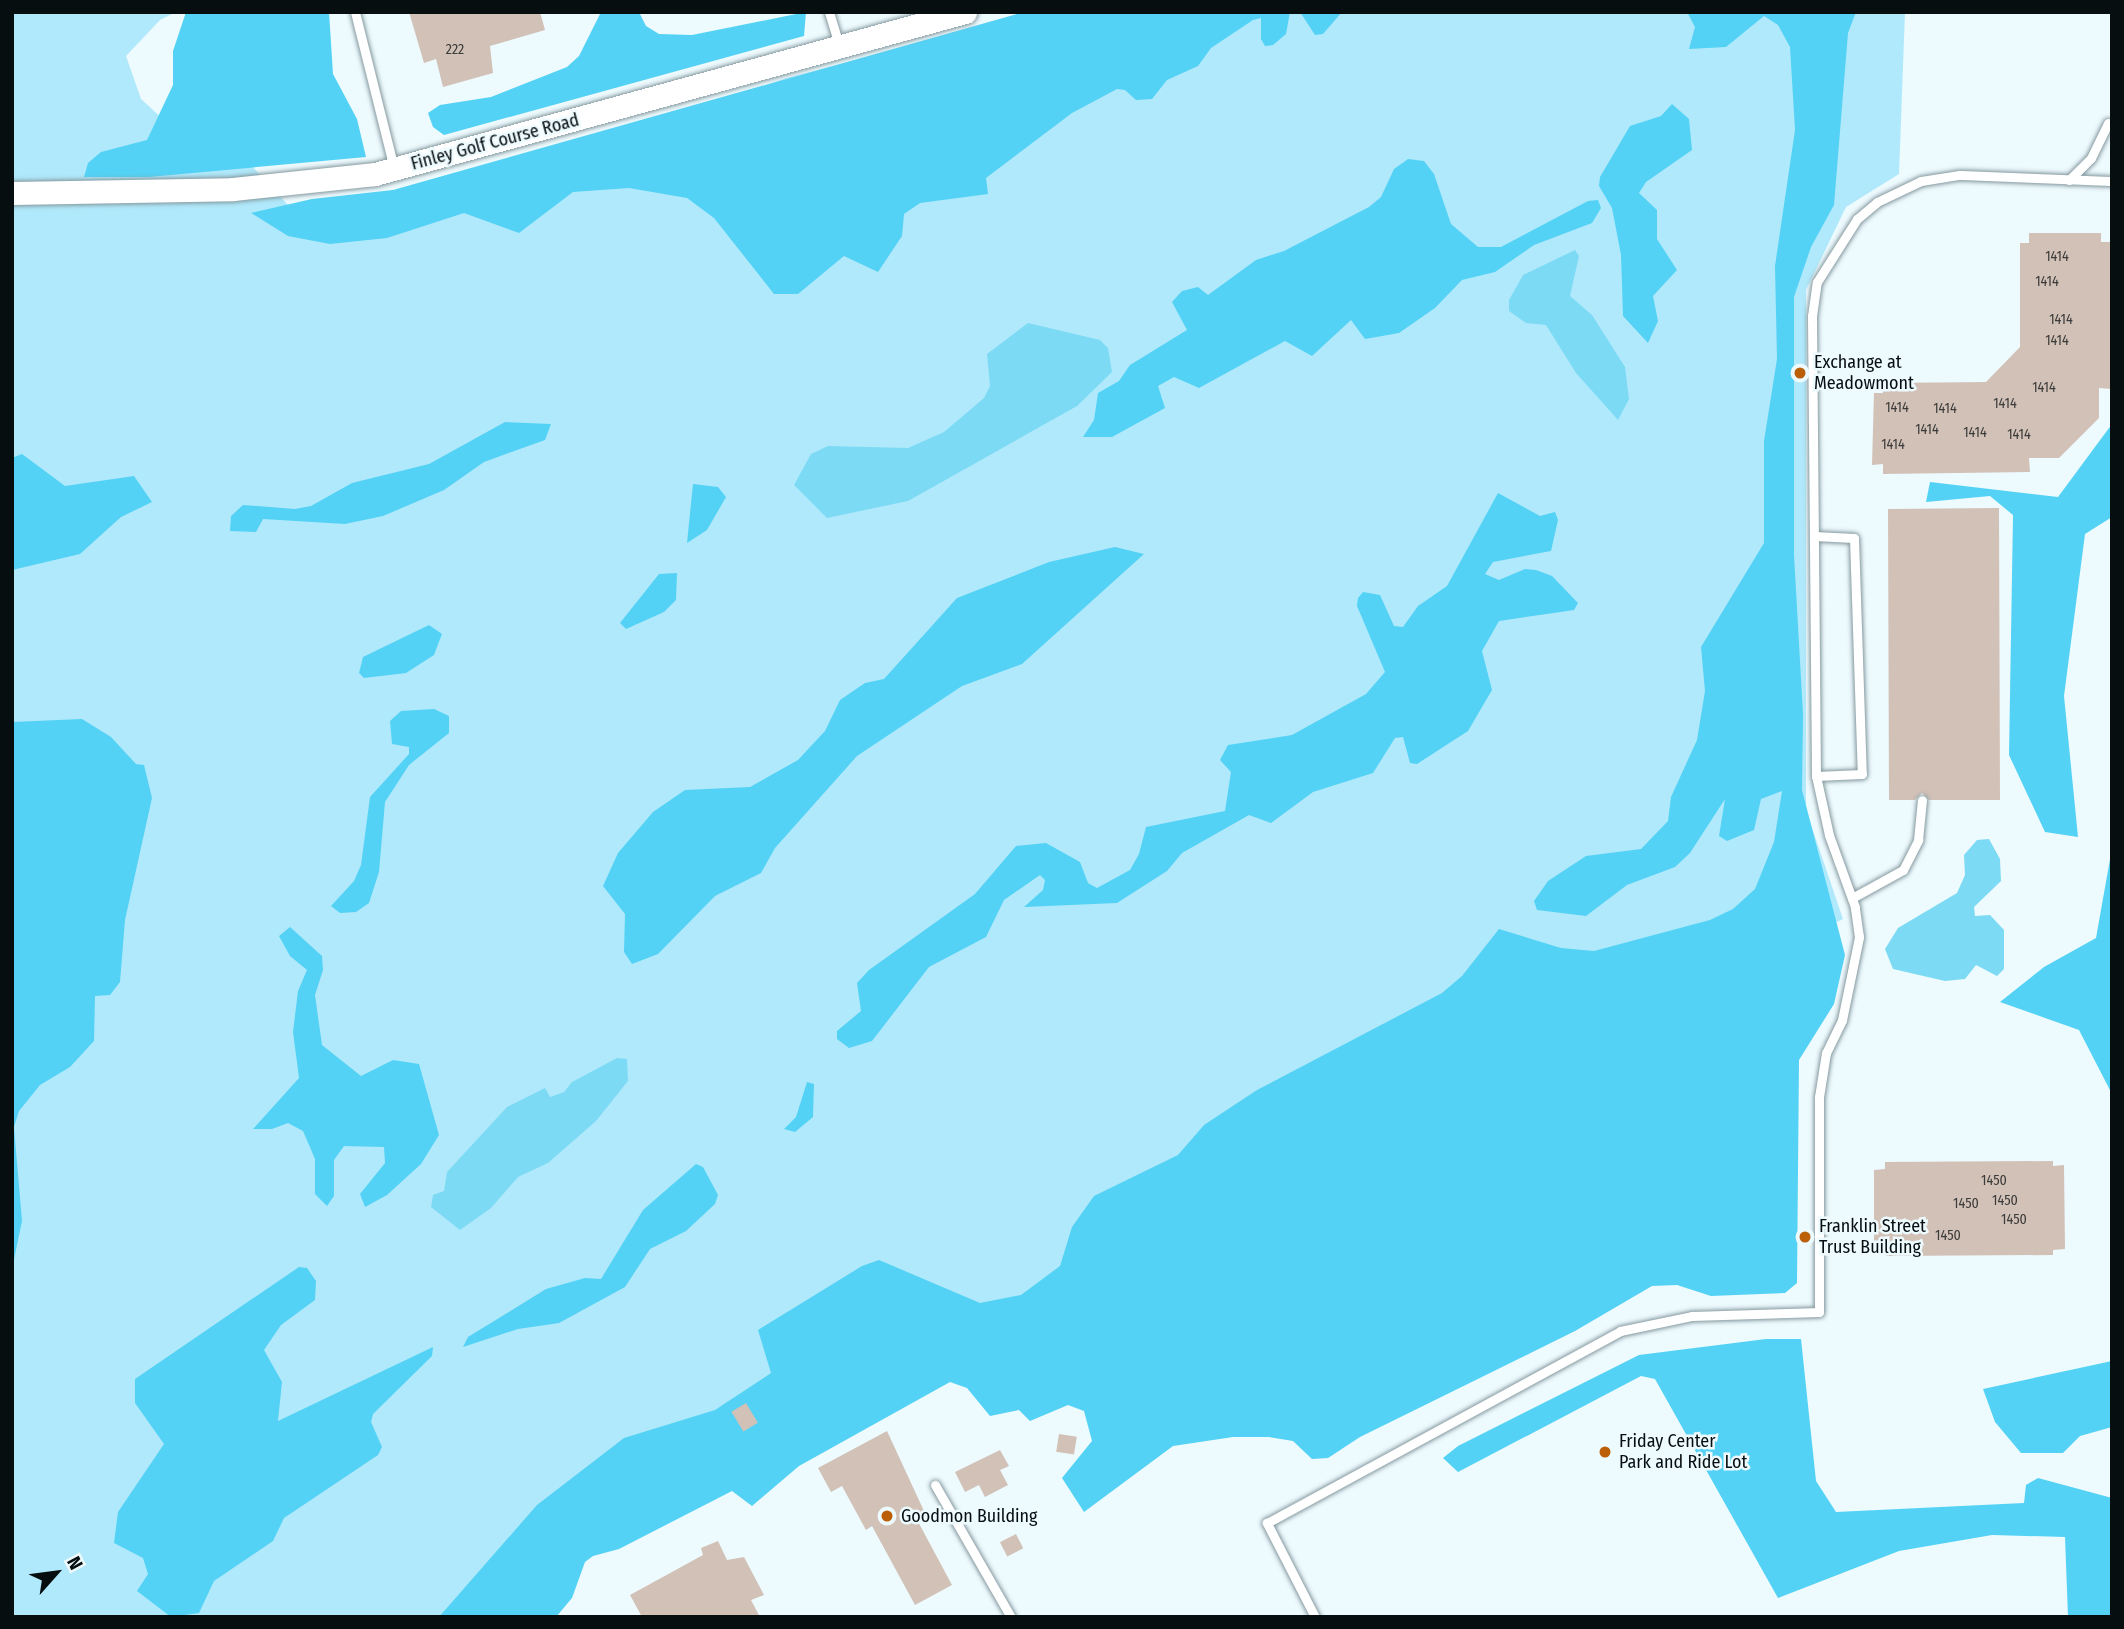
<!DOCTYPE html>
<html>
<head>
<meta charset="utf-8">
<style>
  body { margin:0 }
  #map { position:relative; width:2124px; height:1629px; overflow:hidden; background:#edfafe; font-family:"Fira Sans Condensed",sans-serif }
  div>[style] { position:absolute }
  .green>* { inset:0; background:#b0e9fb }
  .forest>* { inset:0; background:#53d2f5 }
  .water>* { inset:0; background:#7ddaf5 }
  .building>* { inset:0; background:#d2c1b7; transform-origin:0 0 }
  .roads { filter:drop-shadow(0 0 2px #85999f) drop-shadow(0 0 2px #85999f) }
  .service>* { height:9px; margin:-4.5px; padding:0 4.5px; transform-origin:4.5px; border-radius:4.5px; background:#fff }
  .tertiary>* { height:23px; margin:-11.5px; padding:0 11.5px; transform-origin:11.5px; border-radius:11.5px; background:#fff }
  .dots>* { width:19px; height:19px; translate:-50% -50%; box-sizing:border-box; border:4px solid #edfafe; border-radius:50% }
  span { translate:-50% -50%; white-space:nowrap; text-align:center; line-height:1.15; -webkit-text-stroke:5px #edfafe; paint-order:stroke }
  .number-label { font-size:14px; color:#3a3b3a }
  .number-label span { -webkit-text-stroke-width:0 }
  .street-label { font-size:18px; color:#070e10 }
  .poi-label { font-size:18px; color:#070e10 }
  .left { translate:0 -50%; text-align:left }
  .frame { position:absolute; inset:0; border:14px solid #070e10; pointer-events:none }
  .north { position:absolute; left:21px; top:1538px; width:70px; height:70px; -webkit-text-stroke:5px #edfafe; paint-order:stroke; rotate:62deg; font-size:19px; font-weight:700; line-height:28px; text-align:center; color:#070e10 }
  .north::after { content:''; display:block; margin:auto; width:24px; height:32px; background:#070e10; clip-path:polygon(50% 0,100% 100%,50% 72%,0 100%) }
</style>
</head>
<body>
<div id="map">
  <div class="green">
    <i style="clip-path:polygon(12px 12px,176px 12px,160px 20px,126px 56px,141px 99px,176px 131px,250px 164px,288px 205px,345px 204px,604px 140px,786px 78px,1047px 12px,1905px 12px,1899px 174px,1846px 207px,1806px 290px,1806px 810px,1843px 919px,622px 1498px,494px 1617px,12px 1617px)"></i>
  </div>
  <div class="forest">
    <i style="clip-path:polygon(186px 12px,329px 12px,333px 74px,357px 119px,366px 157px,149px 177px,84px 177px,88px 163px,101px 152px,147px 140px,173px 85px,173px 51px)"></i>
    <i style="clip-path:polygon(601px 12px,639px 12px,646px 26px,659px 34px,692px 35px,806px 12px,804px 36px,444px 135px,433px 127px,428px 113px,440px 105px,491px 97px,567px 67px,579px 56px)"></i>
    <i style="clip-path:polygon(1024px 12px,1290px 12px,1286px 34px,1273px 45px,1265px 46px,1261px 39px,1261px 18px,1253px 20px,1211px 48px,1198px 66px,1167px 80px,1152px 99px,1136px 100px,1125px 90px,1117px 89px,1072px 113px,986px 178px,988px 194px,920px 203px,904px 214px,902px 236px,878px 272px,844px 256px,798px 294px,774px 294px,714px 218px,687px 198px,629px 188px,573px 192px,519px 233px,464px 213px,387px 238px,330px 244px,288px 236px,251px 213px,312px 199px,393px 190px)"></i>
    <i style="clip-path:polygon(1300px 12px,1342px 12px,1323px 34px,1315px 35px)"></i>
    <i style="clip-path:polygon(1687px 12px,1856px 12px,1848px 33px,1834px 205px,1811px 247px,1794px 297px,1794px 555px,1803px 714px,1802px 790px,1845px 955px,1834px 1004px,1799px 1060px,1797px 1283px,1785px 1293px,1711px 1296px,1677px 1285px,1652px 1286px,1575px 1331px,1360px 1437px,1328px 1458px,1312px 1459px,1293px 1441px,1269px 1437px,1233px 1437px,1173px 1446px,1084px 1512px,1062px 1478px,1092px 1441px,1084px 1411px,1068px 1405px,1030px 1421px,1019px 1410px,990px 1416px,967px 1388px,950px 1382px,799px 1466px,752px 1506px,732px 1491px,619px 1549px,593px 1556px,585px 1562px,572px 1598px,556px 1617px,439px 1617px,537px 1505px,624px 1438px,715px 1410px,771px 1373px,758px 1330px,862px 1266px,879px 1260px,980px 1303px,1021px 1295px,1060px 1266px,1072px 1227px,1094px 1196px,1178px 1155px,1204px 1125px,1257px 1090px,1442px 993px,1462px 976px,1499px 929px,1561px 948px,1594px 951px,1710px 920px,1733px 909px,1755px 889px,1774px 842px,1782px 791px,1761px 799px,1754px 830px,1727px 841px,1719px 836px,1725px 799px,1690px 853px,1675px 867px,1627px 885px,1586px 916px,1537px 910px,1534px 901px,1548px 881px,1586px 856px,1641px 849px,1668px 821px,1671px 797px,1697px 740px,1705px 691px,1701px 647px,1764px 543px,1764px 441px,1777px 359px,1775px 266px,1795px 130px,1790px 47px,1778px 25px,1764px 16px,1726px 47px,1689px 49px,1695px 27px)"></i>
    <i style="clip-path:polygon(1672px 104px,1689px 119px,1692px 150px,1646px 182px,1639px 193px,1657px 210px,1657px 239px,1677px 270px,1653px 296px,1658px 321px,1648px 343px,1623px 316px,1621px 255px,1612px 208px,1599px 186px,1600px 177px,1630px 126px,1661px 116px)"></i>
    <i style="clip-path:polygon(1408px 159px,1424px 161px,1434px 174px,1451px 224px,1478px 247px,1501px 247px,1588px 201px,1598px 200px,1601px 208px,1592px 223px,1534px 245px,1495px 272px,1462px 280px,1435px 308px,1399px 333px,1365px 339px,1351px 320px,1312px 356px,1285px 341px,1199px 388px,1174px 377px,1158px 386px,1165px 408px,1112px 437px,1083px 437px,1094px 420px,1098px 393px,1119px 381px,1130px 365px,1187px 330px,1172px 302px,1182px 291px,1198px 287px,1208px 295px,1256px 260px,1284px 251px,1369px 207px,1381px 197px,1394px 169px)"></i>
    <i style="clip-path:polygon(505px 422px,551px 424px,545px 440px,484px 462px,444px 490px,383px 516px,345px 524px,263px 519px,256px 532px,230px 531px,231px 516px,243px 505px,295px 509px,311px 506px,352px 483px,429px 464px)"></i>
    <i style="clip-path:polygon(2112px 424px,2112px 517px,2085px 534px,2064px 696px,2078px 837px,2045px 832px,2009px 755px,2013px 515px,1990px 496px,1926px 502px,1930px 482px,2058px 497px)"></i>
    <i style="clip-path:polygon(22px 454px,65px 486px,134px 476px,152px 502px,121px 517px,80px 554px,12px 570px,12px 458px)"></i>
    <i style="clip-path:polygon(693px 484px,718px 487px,726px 497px,707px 530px,687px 543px)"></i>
    <i style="clip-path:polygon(1498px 493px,1540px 516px,1555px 512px,1558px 520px,1551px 551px,1493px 562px,1485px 574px,1499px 580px,1525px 569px,1536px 570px,1552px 576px,1578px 603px,1574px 610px,1499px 621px,1482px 651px,1492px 690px,1468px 731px,1417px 764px,1410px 763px,1403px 737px,1395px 738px,1373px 773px,1313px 792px,1271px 823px,1249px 815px,1182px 853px,1167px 871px,1117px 903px,1024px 907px,1043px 890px,1045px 880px,1040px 875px,1004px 900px,986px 937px,929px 967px,872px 1041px,849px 1048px,837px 1039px,837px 1031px,861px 1011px,857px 983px,869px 970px,975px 894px,1016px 846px,1046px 843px,1080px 862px,1088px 883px,1097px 888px,1130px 870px,1139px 854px,1146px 827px,1225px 811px,1231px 772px,1220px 760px,1228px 745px,1292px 735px,1366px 694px,1385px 672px,1357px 606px,1358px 598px,1363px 592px,1380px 595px,1394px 626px,1403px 627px,1418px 606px,1447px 586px)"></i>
    <i style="clip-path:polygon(1115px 547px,1144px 554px,1022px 664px,962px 686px,857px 756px,775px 848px,761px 873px,715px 896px,658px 954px,632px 964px,624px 952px,625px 914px,603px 886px,618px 853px,653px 812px,685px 790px,750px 787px,798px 760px,825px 731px,840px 700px,865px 683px,884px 679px,957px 598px,1049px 562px)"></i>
    <i style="clip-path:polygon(677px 573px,676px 600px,664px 612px,626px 629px,620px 623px,659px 574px)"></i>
    <i style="clip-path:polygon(429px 625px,442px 634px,434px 655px,406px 673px,364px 678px,359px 673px,363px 657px)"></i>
    <i style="clip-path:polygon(434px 709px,449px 716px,449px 733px,409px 765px,385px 802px,379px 872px,369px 903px,356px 912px,340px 913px,331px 906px,354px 881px,361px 865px,370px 797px,409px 754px,409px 747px,392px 744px,390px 721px,401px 711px)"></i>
    <i style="clip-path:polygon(82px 719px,111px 737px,136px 764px,144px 765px,152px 798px,125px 920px,120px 982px,110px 995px,95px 996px,94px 1041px,70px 1067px,40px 1085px,19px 1111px,14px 1127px,22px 1221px,12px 1269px,12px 722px)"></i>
    <i style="clip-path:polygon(2112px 848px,2112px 1094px,2079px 1030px,2000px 1002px,2044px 967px,2096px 938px)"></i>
    <i style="clip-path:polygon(290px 927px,322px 956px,323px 970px,315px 995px,322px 1045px,361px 1076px,393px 1060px,419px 1064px,439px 1135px,421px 1164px,387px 1195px,365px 1207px,360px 1194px,385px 1163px,384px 1147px,344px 1146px,334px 1160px,334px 1196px,327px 1206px,315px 1194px,315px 1159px,303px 1131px,288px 1123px,272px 1129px,253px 1129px,299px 1078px,293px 1032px,298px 991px,307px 970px,290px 956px,279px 936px)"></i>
    <i style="clip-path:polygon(807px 1082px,814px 1084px,813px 1117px,795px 1132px,784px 1129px,796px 1117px)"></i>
    <i style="clip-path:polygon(696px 1164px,703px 1167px,718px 1195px,715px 1204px,686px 1231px,650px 1249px,625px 1287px,559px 1323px,518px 1329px,463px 1347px,468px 1337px,546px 1289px,585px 1278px,601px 1279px,643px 1210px)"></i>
    <i style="clip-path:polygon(299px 1267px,307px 1268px,316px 1281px,315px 1300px,281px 1325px,264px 1350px,282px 1382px,278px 1421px,433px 1347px,432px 1356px,373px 1414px,371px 1422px,382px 1447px,378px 1455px,284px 1518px,273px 1541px,214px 1581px,199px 1613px,171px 1617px,137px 1591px,148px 1574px,143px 1558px,114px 1543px,118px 1512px,164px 1444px,135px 1403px,135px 1379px)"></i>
    <i style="clip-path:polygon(1766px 1339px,1801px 1339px,1816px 1481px,1836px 1512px,2024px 1503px,2026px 1485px,2038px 1478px,2112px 1498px,2112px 1617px,2068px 1617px,2065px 1537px,1992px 1535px,1899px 1551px,1778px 1598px,1655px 1379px,1641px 1376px,1458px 1472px,1443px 1458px,1458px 1446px,1639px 1355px)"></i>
    <i style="clip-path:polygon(2112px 1361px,2112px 1427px,2080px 1436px,2063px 1453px,2021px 1453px,1995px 1422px,1983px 1389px)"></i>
  </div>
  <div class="water">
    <i style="clip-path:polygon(1575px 250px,1579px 256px,1570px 296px,1592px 315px,1625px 367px,1629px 399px,1618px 420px,1576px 373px,1546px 325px,1526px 323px,1509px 311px,1509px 300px,1523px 275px)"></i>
    <i style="clip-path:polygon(1028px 323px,1100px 340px,1108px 348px,1112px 372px,1077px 406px,908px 501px,827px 518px,794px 485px,811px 454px,828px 446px,908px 448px,944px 432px,984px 398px,990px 386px,987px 354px)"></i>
    <i style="clip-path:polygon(1989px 839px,2000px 859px,2001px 881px,1974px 907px,1975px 916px,1990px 915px,2004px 930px,2004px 969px,1997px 976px,1976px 965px,1965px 979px,1945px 981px,1893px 969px,1885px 949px,1898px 928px,1957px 893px,1965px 875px,1964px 855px,1977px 840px)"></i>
    <i style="clip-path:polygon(617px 1058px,627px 1059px,628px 1081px,596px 1121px,548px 1163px,518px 1177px,491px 1208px,460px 1230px,431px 1207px,433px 1195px,444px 1191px,447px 1172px,507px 1107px,545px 1088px,550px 1097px,564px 1092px,572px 1082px)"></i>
  </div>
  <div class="building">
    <i style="clip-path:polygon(409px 12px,540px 12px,545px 30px,490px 46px,493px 73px,443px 87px,436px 59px,424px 63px)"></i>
    <i style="clip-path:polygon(2029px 233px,2101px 233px,2101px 242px,2112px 242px,2112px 389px,2099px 388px,2099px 418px,2059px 458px,2029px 458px,2030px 472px,1883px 474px,1883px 464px,1872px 465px,1874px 393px,1883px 393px,1883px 383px,1986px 382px,2020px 347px,2020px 243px,2029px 243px)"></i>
    <i style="clip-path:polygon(1999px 508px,2000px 800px,1929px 800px,1922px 793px,1915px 800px,1889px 800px,1888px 509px)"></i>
    <i style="clip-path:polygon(2053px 1161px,2053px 1166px,2064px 1165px,2065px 1249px,2053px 1250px,2053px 1255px,1886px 1256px,1886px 1252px,1874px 1251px,1874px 1170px,1885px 1169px,1885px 1162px)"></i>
    <i style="left:746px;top:1403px;width:23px;height:17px;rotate:59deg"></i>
    <i style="clip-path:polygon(887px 1431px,924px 1511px,915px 1516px,952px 1585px,915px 1605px,872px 1526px,866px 1530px,842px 1486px,831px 1492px,818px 1468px)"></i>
    <i style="left:1059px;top:1434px;width:18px;height:18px;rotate:9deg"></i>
    <i style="clip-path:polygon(1000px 1450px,1009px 1466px,1000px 1470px,1008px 1485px,985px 1497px,979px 1485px,965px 1492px,955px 1472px)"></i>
    <i style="left:1016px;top:1534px;width:16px;height:18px;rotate:63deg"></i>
    <i style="clip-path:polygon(718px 1541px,727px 1560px,744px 1557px,764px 1595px,751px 1600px,760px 1617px,642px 1617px,630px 1595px,703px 1555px,701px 1548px)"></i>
  </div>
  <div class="roads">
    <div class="service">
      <i style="left:355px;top:12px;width:161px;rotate:76deg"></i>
      <i style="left:829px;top:12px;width:34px;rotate:73deg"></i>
      <i style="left:2069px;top:180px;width:31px;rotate:-45deg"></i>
      <i style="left:2091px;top:158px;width:39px;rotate:-64deg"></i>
      <i style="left:1814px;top:536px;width:40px;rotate:2.9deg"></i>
      <i style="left:1854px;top:538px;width:236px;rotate:88.1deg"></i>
      <i style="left:1862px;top:774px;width:46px;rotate:177.5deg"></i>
      <i style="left:1852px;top:898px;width:58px;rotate:-28.8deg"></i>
      <i style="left:1903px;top:870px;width:34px;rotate:-63deg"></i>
      <i style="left:1918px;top:840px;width:40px;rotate:-84.3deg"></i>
      <i style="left:935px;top:1485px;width:152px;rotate:60.1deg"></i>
      <i style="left:1315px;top:1617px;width:106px;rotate:-117.1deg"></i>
      <i style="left:1267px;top:1523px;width:402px;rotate:-28.5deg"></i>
      <i style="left:1620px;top:1331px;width:74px;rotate:-11.8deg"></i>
      <i style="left:1692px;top:1316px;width:127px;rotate:-1.8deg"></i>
      <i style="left:1819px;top:1312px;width:215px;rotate:-90deg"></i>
      <i style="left:1819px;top:1097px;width:45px;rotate:-81deg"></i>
      <i style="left:1826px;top:1053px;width:37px;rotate:-64deg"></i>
      <i style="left:1842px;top:1020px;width:85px;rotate:-78.4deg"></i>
      <i style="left:1859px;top:937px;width:30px;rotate:-98deg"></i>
      <i style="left:1855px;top:907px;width:77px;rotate:-109.9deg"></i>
      <i style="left:1829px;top:835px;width:60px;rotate:-102.4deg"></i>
      <i style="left:1816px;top:776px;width:460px;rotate:-90.5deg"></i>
      <i style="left:1812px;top:316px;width:34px;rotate:-82deg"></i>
      <i style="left:1817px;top:282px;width:75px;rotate:-57.6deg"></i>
      <i style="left:1857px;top:219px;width:26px;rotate:-40deg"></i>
      <i style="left:1877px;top:202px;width:49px;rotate:-25.5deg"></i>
      <i style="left:1921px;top:181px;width:39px;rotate:-9deg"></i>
      <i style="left:1960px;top:175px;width:152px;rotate:2.3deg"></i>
    </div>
    <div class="tertiary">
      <i style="left:12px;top:193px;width:221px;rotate:-1deg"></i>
      <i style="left:233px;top:189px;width:143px;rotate:-6deg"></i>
      <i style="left:375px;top:174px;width:612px;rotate:-15.35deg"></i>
    </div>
  </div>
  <div class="dots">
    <i style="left:1800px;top:373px;background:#bb5f08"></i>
    <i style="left:1805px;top:1237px;background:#bb5f08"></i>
    <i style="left:1605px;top:1452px;background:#bb5f08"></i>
    <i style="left:887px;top:1516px;background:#bb5f08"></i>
  </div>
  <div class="number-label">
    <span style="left:455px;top:50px">222</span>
    <span style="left:2057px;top:257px">1414</span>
    <span style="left:2047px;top:282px">1414</span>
    <span style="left:2061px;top:320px">1414</span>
    <span style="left:2057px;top:341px">1414</span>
    <span style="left:2044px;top:388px">1414</span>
    <span style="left:2005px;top:404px">1414</span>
    <span style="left:1897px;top:408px">1414</span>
    <span style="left:1945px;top:409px">1414</span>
    <span style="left:1927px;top:430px">1414</span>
    <span style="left:1975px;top:433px">1414</span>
    <span style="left:2019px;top:435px">1414</span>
    <span style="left:1893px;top:445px">1414</span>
    <span style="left:1994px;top:1181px">1450</span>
    <span style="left:2005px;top:1201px">1450</span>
    <span style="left:1966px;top:1204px">1450</span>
    <span style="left:2014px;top:1220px">1450</span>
    <span style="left:1948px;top:1236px">1450</span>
  </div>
  <div class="street-label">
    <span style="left:495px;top:142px;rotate:-15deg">Finley Golf Course Road</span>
  </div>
  <div class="poi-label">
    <span class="left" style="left:1814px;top:373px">Exchange at<br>Meadowmont</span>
    <span class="left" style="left:1819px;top:1237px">Franklin Street<br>Trust Building</span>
    <span class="left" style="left:1619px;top:1452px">Friday Center<br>Park and Ride Lot</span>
    <span class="left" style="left:901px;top:1516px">Goodmon Building</span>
  </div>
  <div class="frame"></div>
  <div class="north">N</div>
</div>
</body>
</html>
